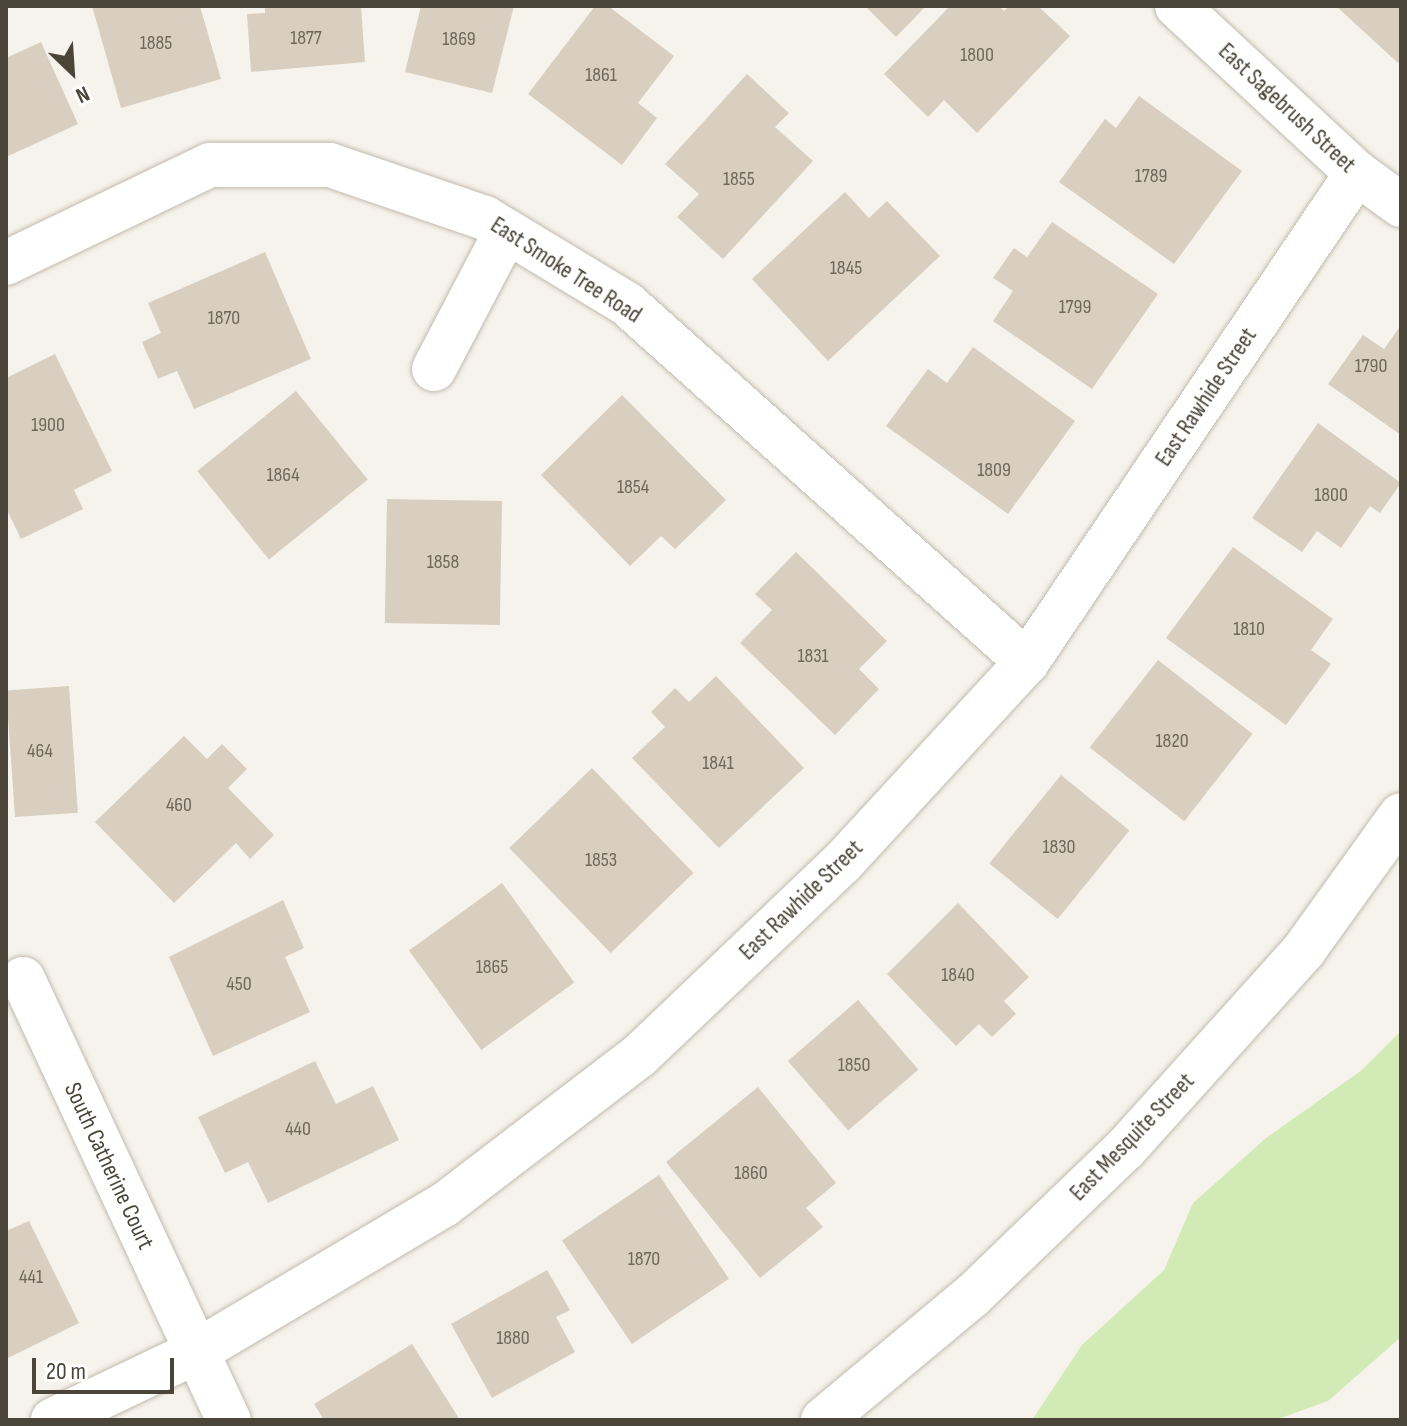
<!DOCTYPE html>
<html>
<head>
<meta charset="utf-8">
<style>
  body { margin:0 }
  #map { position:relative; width:1407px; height:1426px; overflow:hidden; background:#f6f3ec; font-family:"Sofia Sans Condensed",sans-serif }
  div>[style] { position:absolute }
  .green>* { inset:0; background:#d2eab5 }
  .building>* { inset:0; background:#d8cfc1; transform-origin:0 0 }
  .roads { filter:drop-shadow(0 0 2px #c2bbae) drop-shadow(0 0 2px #c2bbae) }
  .minor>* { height:44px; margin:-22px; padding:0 22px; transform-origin:22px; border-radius:22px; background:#fff }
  span { translate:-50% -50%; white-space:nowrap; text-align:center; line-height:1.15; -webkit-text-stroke:7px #fff; paint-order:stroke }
  .number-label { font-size:20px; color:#6e675b }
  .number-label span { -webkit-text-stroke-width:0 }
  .street-label { font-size:24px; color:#4b4439 }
  .frame { position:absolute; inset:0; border:8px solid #4b4439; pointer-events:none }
  .north { position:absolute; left:32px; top:32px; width:80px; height:80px; -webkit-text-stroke:6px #fff; paint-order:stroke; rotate:155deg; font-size:22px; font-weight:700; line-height:32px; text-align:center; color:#4b4439 }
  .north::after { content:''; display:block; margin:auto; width:28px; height:36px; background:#4b4439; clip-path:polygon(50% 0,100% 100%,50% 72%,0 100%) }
  .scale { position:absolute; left:32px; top:1358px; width:142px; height:36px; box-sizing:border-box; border:4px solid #4b4439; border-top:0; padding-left:10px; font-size:24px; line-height:28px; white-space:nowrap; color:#4b4439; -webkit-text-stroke:6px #fff; paint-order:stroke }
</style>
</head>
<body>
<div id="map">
  <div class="green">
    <i style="clip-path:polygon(1401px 1031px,1401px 1337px,1328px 1401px,1275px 1420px,1032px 1420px,1082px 1345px,1164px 1270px,1193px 1203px,1266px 1138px,1362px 1070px)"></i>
  </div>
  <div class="building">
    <i style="clip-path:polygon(92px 6px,200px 6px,221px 79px,121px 108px)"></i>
    <i style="clip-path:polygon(265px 6px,361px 6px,365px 62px,251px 72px,247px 14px,265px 13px)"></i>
    <i style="clip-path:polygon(421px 6px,514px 6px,492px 93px,405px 72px)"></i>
    <i style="clip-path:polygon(595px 6px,608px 6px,674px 56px,638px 103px,657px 118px,622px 165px,528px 94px)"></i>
    <i style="clip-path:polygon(865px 6px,926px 6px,896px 37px)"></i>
    <i style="clip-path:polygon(950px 6px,999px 6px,1004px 11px,1009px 6px,1038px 6px,1070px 36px,977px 133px,944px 100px,928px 117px,884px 74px)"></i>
    <i style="clip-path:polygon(1336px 6px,1401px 6px,1401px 60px,1398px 63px)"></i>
    <i style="clip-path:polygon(41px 42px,78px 124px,6px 157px,6px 58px)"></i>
    <i style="clip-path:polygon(747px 74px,789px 113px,775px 127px,813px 161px,723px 259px,677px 217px,699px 194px,665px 164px)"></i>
    <i style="clip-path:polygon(1139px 96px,1242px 171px,1174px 264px,1059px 182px,1105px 119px,1116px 128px)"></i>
    <i style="clip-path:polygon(845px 192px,869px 218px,887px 201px,940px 256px,828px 361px,752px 279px)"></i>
    <i style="clip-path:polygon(1052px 222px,1158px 294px,1092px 389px,993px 321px,1013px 291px,993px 278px,1014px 248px,1027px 257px)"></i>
    <i style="clip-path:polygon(265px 252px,311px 359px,194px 409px,177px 371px,158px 379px,142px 342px,161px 333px,148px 303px)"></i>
    <i style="clip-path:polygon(1401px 325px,1401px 435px,1328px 384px,1363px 335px,1384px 349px)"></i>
    <i style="clip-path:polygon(973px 347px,1075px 421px,1008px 514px,886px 426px,928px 369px,947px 383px)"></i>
    <i style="clip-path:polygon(55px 354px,112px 471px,74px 490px,83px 509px,21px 539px,6px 508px,6px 378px)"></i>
    <i style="left:296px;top:391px;width:114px;height:127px;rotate:51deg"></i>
    <i style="clip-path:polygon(622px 395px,726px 500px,675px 549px,661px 536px,630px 566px,541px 475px)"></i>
    <i style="clip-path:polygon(1318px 423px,1401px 483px,1380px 513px,1370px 506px,1341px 548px,1317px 531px,1302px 552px,1252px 518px)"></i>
    <i style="left:387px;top:499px;width:115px;height:124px;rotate:1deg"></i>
    <i style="clip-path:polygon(1233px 547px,1333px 619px,1311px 650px,1331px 664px,1286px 725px,1166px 638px)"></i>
    <i style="clip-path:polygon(796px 552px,887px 641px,859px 669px,879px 689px,835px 735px,740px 643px,772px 610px,755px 594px)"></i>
    <i style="left:1158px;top:660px;width:120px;height:111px;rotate:38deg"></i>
    <i style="clip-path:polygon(716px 676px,804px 768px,719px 848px,632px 758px,665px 727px,651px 712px,675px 688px,689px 702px)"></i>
    <i style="left:69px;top:686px;width:127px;height:63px;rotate:86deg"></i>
    <i style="clip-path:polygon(184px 736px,207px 759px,222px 744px,247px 769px,228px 788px,274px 835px,250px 859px,236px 843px,174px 903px,95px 822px)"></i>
    <i style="left:592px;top:768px;width:146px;height:115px;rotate:46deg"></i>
    <i style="left:1061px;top:775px;width:88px;height:114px;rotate:39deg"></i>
    <i style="left:502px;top:883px;width:123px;height:115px;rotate:54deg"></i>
    <i style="clip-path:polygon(283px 900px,304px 948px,285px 957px,310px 1012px,213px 1056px,169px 957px)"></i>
    <i style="clip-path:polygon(958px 903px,1029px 977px,1004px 1001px,1016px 1014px,992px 1037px,979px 1024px,956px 1046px,887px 974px)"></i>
    <i style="left:858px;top:1000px;width:92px;height:93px;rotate:49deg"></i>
    <i style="clip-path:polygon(315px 1061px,336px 1104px,373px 1086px,399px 1140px,268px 1203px,248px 1162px,225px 1173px,198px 1117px)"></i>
    <i style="clip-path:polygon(758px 1087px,836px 1183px,806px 1208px,823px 1227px,760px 1278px,666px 1162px)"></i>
    <i style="left:659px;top:1175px;width:125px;height:117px;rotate:56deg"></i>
    <i style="clip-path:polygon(29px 1221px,79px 1323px,6px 1359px,6px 1231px)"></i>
    <i style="clip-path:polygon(547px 1270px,570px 1310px,556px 1317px,575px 1352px,492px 1398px,451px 1324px)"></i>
    <i style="clip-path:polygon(412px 1344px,460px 1420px,324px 1420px,314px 1404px)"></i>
  </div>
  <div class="roads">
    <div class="minor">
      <i style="left:1177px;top:6px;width:246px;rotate:42.9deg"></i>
      <i style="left:1357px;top:173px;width:54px;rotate:36deg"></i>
      <i style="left:6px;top:263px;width:226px;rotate:-25.7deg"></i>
      <i style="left:210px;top:165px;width:120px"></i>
      <i style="left:330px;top:165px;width:164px;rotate:18.9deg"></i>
      <i style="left:485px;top:218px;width:166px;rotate:31.2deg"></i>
      <i style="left:627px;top:304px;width:537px;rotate:41.83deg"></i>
      <i style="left:434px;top:369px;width:155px;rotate:-62.3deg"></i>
      <i style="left:23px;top:979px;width:487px;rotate:65deg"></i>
      <i style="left:53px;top:1420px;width:158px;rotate:-25.4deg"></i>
      <i style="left:196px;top:1352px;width:288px;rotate:-30.7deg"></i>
      <i style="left:444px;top:1205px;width:245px;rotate:-37.4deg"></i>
      <i style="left:639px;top:1056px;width:280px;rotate:-43.6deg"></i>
      <i style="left:842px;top:863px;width:273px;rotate:-47.4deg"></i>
      <i style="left:1027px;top:662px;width:590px;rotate:-55.99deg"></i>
      <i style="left:823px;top:1420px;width:194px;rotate:-39.8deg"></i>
      <i style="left:972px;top:1296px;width:212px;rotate:-43.9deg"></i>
      <i style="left:1125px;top:1149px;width:268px;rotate:-48deg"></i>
      <i style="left:1304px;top:950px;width:166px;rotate:-54.3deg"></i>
    </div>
  </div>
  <div class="number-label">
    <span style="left:306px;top:38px">1877</span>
    <span style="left:459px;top:39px">1869</span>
    <span style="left:156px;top:43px">1885</span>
    <span style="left:977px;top:55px">1800</span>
    <span style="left:601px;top:75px">1861</span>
    <span style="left:1151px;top:176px">1789</span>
    <span style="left:739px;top:179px">1855</span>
    <span style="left:846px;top:268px">1845</span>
    <span style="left:1075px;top:307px">1799</span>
    <span style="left:224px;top:318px">1870</span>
    <span style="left:1371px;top:366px">1790</span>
    <span style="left:48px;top:425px">1900</span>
    <span style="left:994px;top:470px">1809</span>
    <span style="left:283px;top:475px">1864</span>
    <span style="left:633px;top:487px">1854</span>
    <span style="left:1331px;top:495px">1800</span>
    <span style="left:443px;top:562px">1858</span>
    <span style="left:1249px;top:629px">1810</span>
    <span style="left:813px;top:656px">1831</span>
    <span style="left:1172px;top:741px">1820</span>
    <span style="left:40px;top:751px">464</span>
    <span style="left:718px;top:763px">1841</span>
    <span style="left:179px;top:805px">460</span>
    <span style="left:1059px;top:847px">1830</span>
    <span style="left:601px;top:860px">1853</span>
    <span style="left:492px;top:967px">1865</span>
    <span style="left:958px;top:975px">1840</span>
    <span style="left:239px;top:984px">450</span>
    <span style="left:854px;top:1065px">1850</span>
    <span style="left:298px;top:1129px">440</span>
    <span style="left:751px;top:1173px">1860</span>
    <span style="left:644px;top:1259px">1870</span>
    <span style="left:31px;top:1277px">441</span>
    <span style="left:513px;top:1338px">1880</span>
  </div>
  <div class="street-label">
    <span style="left:1287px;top:108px;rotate:43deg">East Sagebrush Street</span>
    <span style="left:566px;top:270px;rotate:33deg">East Smoke Tree Road</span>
    <span style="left:1206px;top:397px;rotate:-56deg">East Rawhide Street</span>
    <span style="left:801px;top:900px;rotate:-44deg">East Rawhide Street</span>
    <span style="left:1132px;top:1137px;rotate:-46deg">East Mesquite Street</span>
    <span style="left:109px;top:1166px;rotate:65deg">South Catherine Court</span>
  </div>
  <div class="frame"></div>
  <div class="north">N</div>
  <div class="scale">20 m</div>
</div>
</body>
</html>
